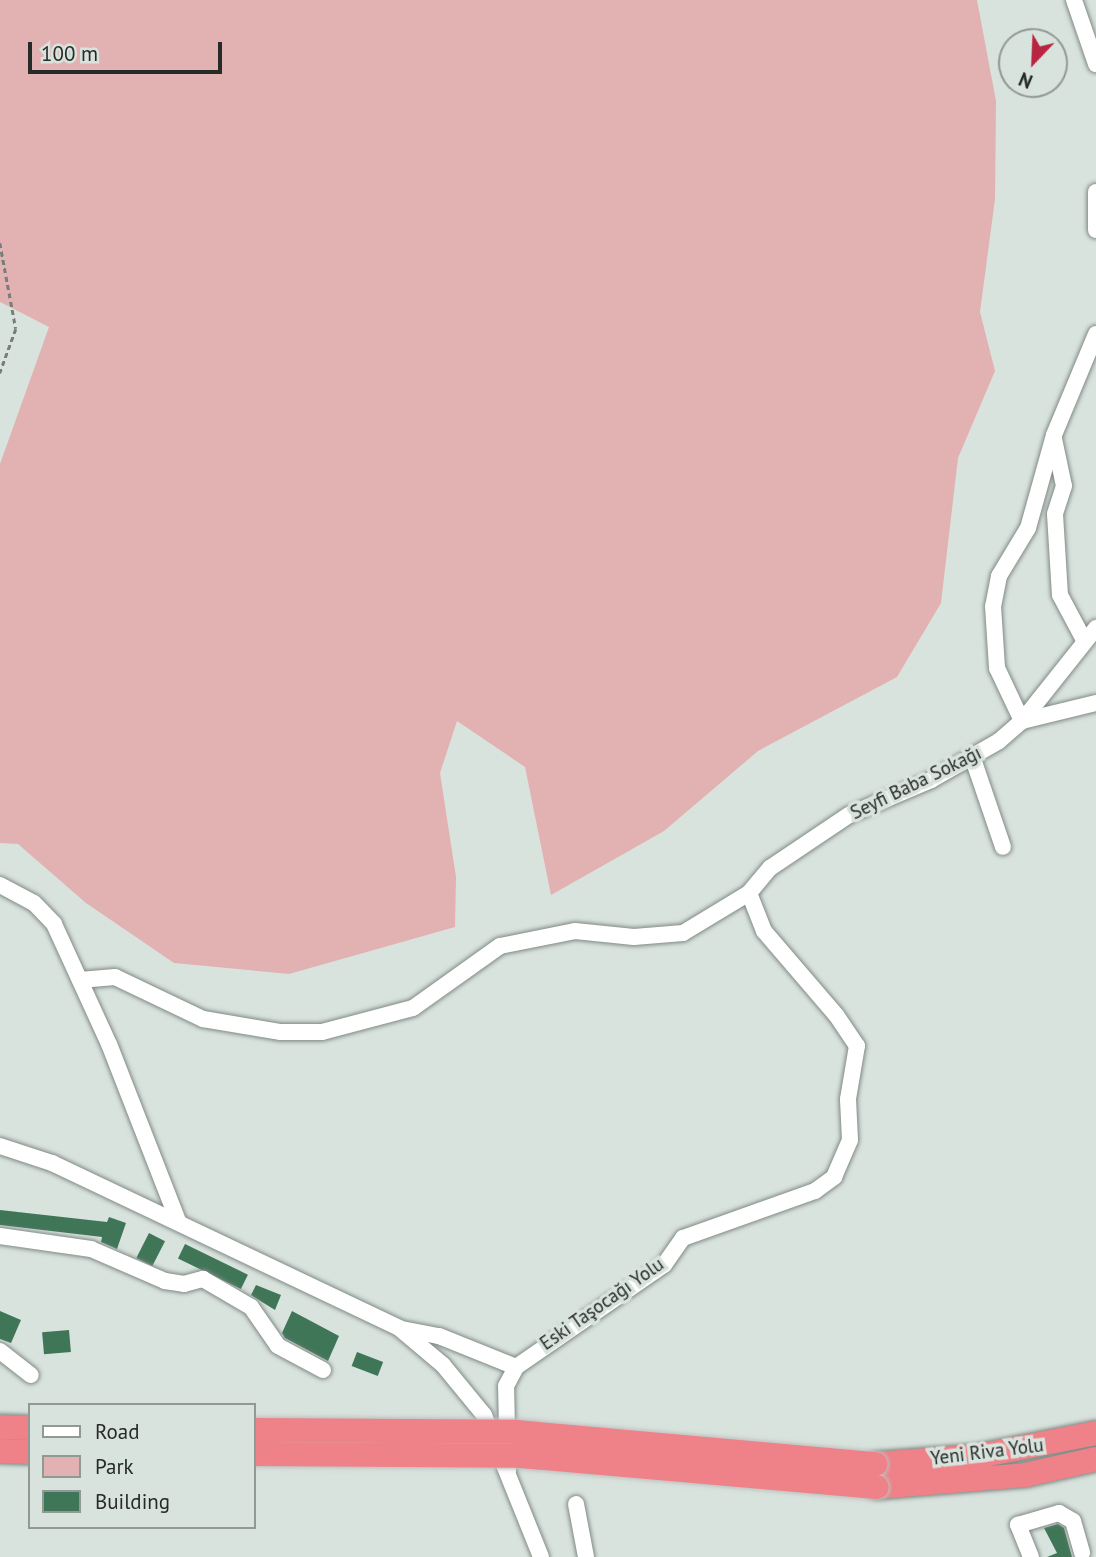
<!DOCTYPE html>
<html>
<head>
<meta charset="utf-8">
<style>
  body { margin:0 }
  #map { position:relative; width:1096px; height:1557px; overflow:hidden; background:#d9e3dd; font-family:"PT Sans",sans-serif }
  div>[style] { position:absolute }
  .green>* { inset:0; background:#e2b1b2 }
  .building>* { inset:0; background:#407658; transform-origin:0 0 }
  .path>* { height:2.5px; margin-top:-1.25px; transform-origin:0; background:repeating-linear-gradient(90deg,#777e7a 0 5px,transparent 0 8.5px) }
  .roads { filter:drop-shadow(0 0 2px #818a85) drop-shadow(0 0 2px #818a85) }
  .minor>* { height:16px; margin:-8px; padding:0 8px; transform-origin:8px; border-radius:8px; background:#fff }
  .highway>* { height:24px; margin:-12px; padding:0 12px; transform-origin:12px; border-radius:12px; background:#ef8188 }
  .bridges { filter:drop-shadow(0 0 2px #bebfbe) drop-shadow(0 0 2px #bebfbe) }
  .highway-bridge>* { height:24px; margin:-12px; padding:0 12px; transform-origin:12px; border-radius:12px; background:#ef8188 }
  span { translate:-50% -50%; white-space:nowrap; text-align:center; line-height:1.15; -webkit-text-stroke:7px #d9e3dd; paint-order:stroke }
  .street-label { font-size:19px; color:#272b28 }
  .legend { position:absolute; left:28px; top:1403px; width:228px; height:126px; box-sizing:border-box; background:#d9e3dd; border:2px solid #929995; margin:0; padding:9px 12px; list-style:none; font-size:21px; color:#272b28 }
  .legend li { display:flex; align-items:center; gap:14px; height:35px }
  .legend b { width:35px; border:2px solid #929995 }
  .north { position:absolute; left:998px; top:28px; width:70px; height:70px; box-sizing:border-box; background:#d9e3dd; border:2px solid #929995; border-radius:50%; rotate:203deg; font-size:19px; font-weight:700; line-height:28px; text-align:center; color:#272b28 }
  .north::after { content:''; display:block; margin:auto; width:24px; height:32px; background:#b72541; clip-path:polygon(50% 0,100% 100%,50% 72%,0 100%) }
  .scale { position:absolute; left:28px; top:42px; width:194px; height:32px; box-sizing:border-box; border:4px solid #272b28; border-top:0; padding-left:9px; font-size:21px; line-height:24px; white-space:nowrap; color:#272b28; -webkit-text-stroke:5px #d9e3dd; paint-order:stroke }
</style>
</head>
<body>
<div id="map">
  <div class="green">
    <i style="clip-path:polygon(0 0,977px 0,996px 101px,995px 199px,980px 312px,995px 371px,958px 458px,941px 603px,897px 677px,758px 751px,664px 831px,551px 895px,525px 767px,457px 721px,440px 773px,456px 877px,455px 927px,289px 974px,174px 963px,86px 903px,18px 844px,0 843px,0 464px,49px 327px,0 302px)"></i>
  </div>
  <div class="building">
    <i style="clip-path:polygon(0 1210px,107px 1222px,109px 1217px,126px 1223px,117px 1249px,101px 1242px,102px 1237px,0 1225px)"></i>
    <i style="left:149px;top:1233px;width:18px;height:28px;rotate:27deg"></i>
    <i style="left:185px;top:1244px;width:70px;height:16px;rotate:26deg"></i>
    <i style="clip-path:polygon(256px 1285px,281px 1295px,275px 1310px,251px 1295px)"></i>
    <i style="clip-path:polygon(0 1311px,21px 1320px,11px 1343px,0 1339px)"></i>
    <i style="clip-path:polygon(292px 1311px,339px 1336px,328px 1361px,285px 1338px,282px 1333px)"></i>
    <i style="left:69px;top:1330px;width:22px;height:27px;rotate:85deg"></i>
    <i style="left:357px;top:1352px;width:28px;height:15px;rotate:21deg"></i>
    <i style="clip-path:polygon(1058px 1524px,1064px 1528px,1072px 1557px,1047px 1557px,1057px 1553px,1044px 1528px)"></i>
  </div>
  <div class="path">
    <i style="left:0;top:243px;width:87px;rotate:79.5deg"></i>
    <i style="left:16px;top:329px;width:47px;rotate:110deg"></i>
  </div>
  <div class="roads">
    <div class="minor">
      <i style="left:1074px;top:0;width:68px;rotate:71deg"></i>
      <i style="left:1096px;top:192px;width:38px;rotate:90deg"></i>
      <i style="left:1096px;top:334px;width:109px;rotate:112.6deg"></i>
      <i style="left:1054px;top:435px;width:97px;rotate:105.6deg"></i>
      <i style="left:1028px;top:528px;width:56px;rotate:121.1deg"></i>
      <i style="left:999px;top:576px;width:31px;rotate:101deg"></i>
      <i style="left:993px;top:606px;width:62px;rotate:86.3deg"></i>
      <i style="left:997px;top:668px;width:59px;rotate:64.7deg"></i>
      <i style="left:1022px;top:721px;width:76px;rotate:-13.7deg"></i>
      <i style="left:1054px;top:439px;width:48px;rotate:78deg"></i>
      <i style="left:1064px;top:486px;width:29px;rotate:108deg"></i>
      <i style="left:1055px;top:514px;width:81px;rotate:86.5deg"></i>
      <i style="left:1060px;top:595px;width:51px;rotate:61.9deg"></i>
      <i style="left:972px;top:756px;width:96px;rotate:71.2deg"></i>
      <i style="left:0;top:885px;width:38px;rotate:28deg"></i>
      <i style="left:34px;top:903px;width:29px;rotate:46deg"></i>
      <i style="left:54px;top:924px;width:132px;rotate:65.4deg"></i>
      <i style="left:109px;top:1044px;width:190px;rotate:68.7deg"></i>
      <i style="left:80px;top:980px;width:35px;rotate:-5deg"></i>
      <i style="left:115px;top:977px;width:98px;rotate:25.5deg"></i>
      <i style="left:203px;top:1019px;width:79px;rotate:9.5deg"></i>
      <i style="left:281px;top:1032px;width:41px"></i>
      <i style="left:322px;top:1032px;width:94px;rotate:-14.8deg"></i>
      <i style="left:413px;top:1008px;width:107px;rotate:-35.5deg"></i>
      <i style="left:500px;top:946px;width:76px;rotate:-11.3deg"></i>
      <i style="left:575px;top:931px;width:59px;rotate:5.8deg"></i>
      <i style="left:634px;top:937px;width:49px;rotate:-4.7deg"></i>
      <i style="left:683px;top:933px;width:77px;rotate:-31.2deg"></i>
      <i style="left:749px;top:893px;width:33px;rotate:-50deg"></i>
      <i style="left:770px;top:868px;width:95px;rotate:-33.9deg"></i>
      <i style="left:849px;top:815px;width:89px;rotate:-23.1deg"></i>
      <i style="left:931px;top:780px;width:78px;rotate:-29.8deg"></i>
      <i style="left:999px;top:741px;width:30px;rotate:-41deg"></i>
      <i style="left:1022px;top:721px;width:119px;rotate:-51.5deg"></i>
      <i style="left:0;top:1146px;width:55px;rotate:18.1deg"></i>
      <i style="left:52px;top:1163px;width:384px;rotate:25.4deg"></i>
      <i style="left:399px;top:1328px;width:57px;rotate:40.1deg"></i>
      <i style="left:443px;top:1365px;width:65px;rotate:50.6deg"></i>
      <i style="left:484px;top:1415px;width:25px;rotate:69deg"></i>
      <i style="left:0;top:1236px;width:92px;rotate:8.1deg"></i>
      <i style="left:91px;top:1249px;width:81px;rotate:23.4deg"></i>
      <i style="left:165px;top:1281px;width:19px;rotate:9deg"></i>
      <i style="left:184px;top:1284px;width:20px;rotate:-15deg"></i>
      <i style="left:203px;top:1279px;width:56px;rotate:30.3deg"></i>
      <i style="left:251px;top:1307px;width:47px;rotate:55.3deg"></i>
      <i style="left:278px;top:1346px;width:51px;rotate:28.1deg"></i>
      <i style="left:402px;top:1329px;width:38px;rotate:11deg"></i>
      <i style="left:439px;top:1336px;width:83px;rotate:21.9deg"></i>
      <i style="left:0;top:1351px;width:39px;rotate:38deg"></i>
      <i style="left:504px;top:1465px;width:99px;rotate:68.1deg"></i>
      <i style="left:508px;top:1472px;width:86px;rotate:-91.3deg"></i>
      <i style="left:506px;top:1386px;width:21px;rotate:-62deg"></i>
      <i style="left:516px;top:1367px;width:180px;rotate:-34.6deg"></i>
      <i style="left:664px;top:1265px;width:33px;rotate:-55deg"></i>
      <i style="left:683px;top:1238px;width:140px;rotate:-19.6deg"></i>
      <i style="left:815px;top:1191px;width:24px;rotate:-36deg"></i>
      <i style="left:834px;top:1177px;width:40px;rotate:-66.6deg"></i>
      <i style="left:850px;top:1140px;width:41px;rotate:-92.8deg"></i>
      <i style="left:848px;top:1099px;width:54px;rotate:-80.4deg"></i>
      <i style="left:857px;top:1046px;width:37px;rotate:-124deg"></i>
      <i style="left:836px;top:1015px;width:111px;rotate:-130.6deg"></i>
      <i style="left:764px;top:931px;width:41px;rotate:-111.5deg"></i>
      <i style="left:576px;top:1504px;width:54px;rotate:79.3deg"></i>
      <i style="left:1031px;top:1557px;width:35px;rotate:-112deg"></i>
      <i style="left:1018px;top:1525px;width:43px;rotate:-16.3deg"></i>
      <i style="left:1059px;top:1513px;width:16px;rotate:30deg"></i>
      <i style="left:1073px;top:1521px;width:33px;rotate:74deg"></i>
    </div>
    <div class="highway">
      <i style="left:0;top:1427px;width:30px;rotate:2deg"></i>
      <i style="left:0;top:1451px;width:30px;rotate:2deg"></i>
      <i style="left:876px;top:1464px;width:103px;rotate:-4.4deg"></i>
      <i style="left:979px;top:1456px;width:119px;rotate:-11.1deg"></i>
      <i style="left:877px;top:1487px;width:148px;rotate:-4.6deg"></i>
      <i style="left:1025px;top:1475px;width:73px;rotate:-12.7deg"></i>
    </div>
  </div>
  <div class="bridges">
    <div class="highway-bridge">
      <i style="left:254px;top:1430px;width:262px;rotate:0.4deg"></i>
      <i style="left:516px;top:1432px;width:361px;rotate:5.1deg"></i>
      <i style="left:254px;top:1454px;width:267px;rotate:0.4deg"></i>
      <i style="left:521px;top:1456px;width:357px;rotate:5deg"></i>
    </div>
  </div>
  <div class="street-label">
    <span style="left:916px;top:783px;rotate:-26deg">Seyfi Baba Sokağı</span>
    <span style="left:602px;top:1304px;rotate:-35deg">Eski Taşocağı Yolu</span>
    <span style="left:987px;top:1452px;rotate:-7deg">Yeni Riva Yolu</span>
  </div>
  <ul class="legend">
  <li><b style="height:9px;background:#fff"></b>Road</li>
  <li><b style="height:19px;background:#e2b1b2"></b>Park</li>
  <li><b style="height:19px;background:#407658"></b>Building</li>
  </ul>
  <div class="north">N</div>
  <div class="scale">100 m</div>
</div>
</body>
</html>
